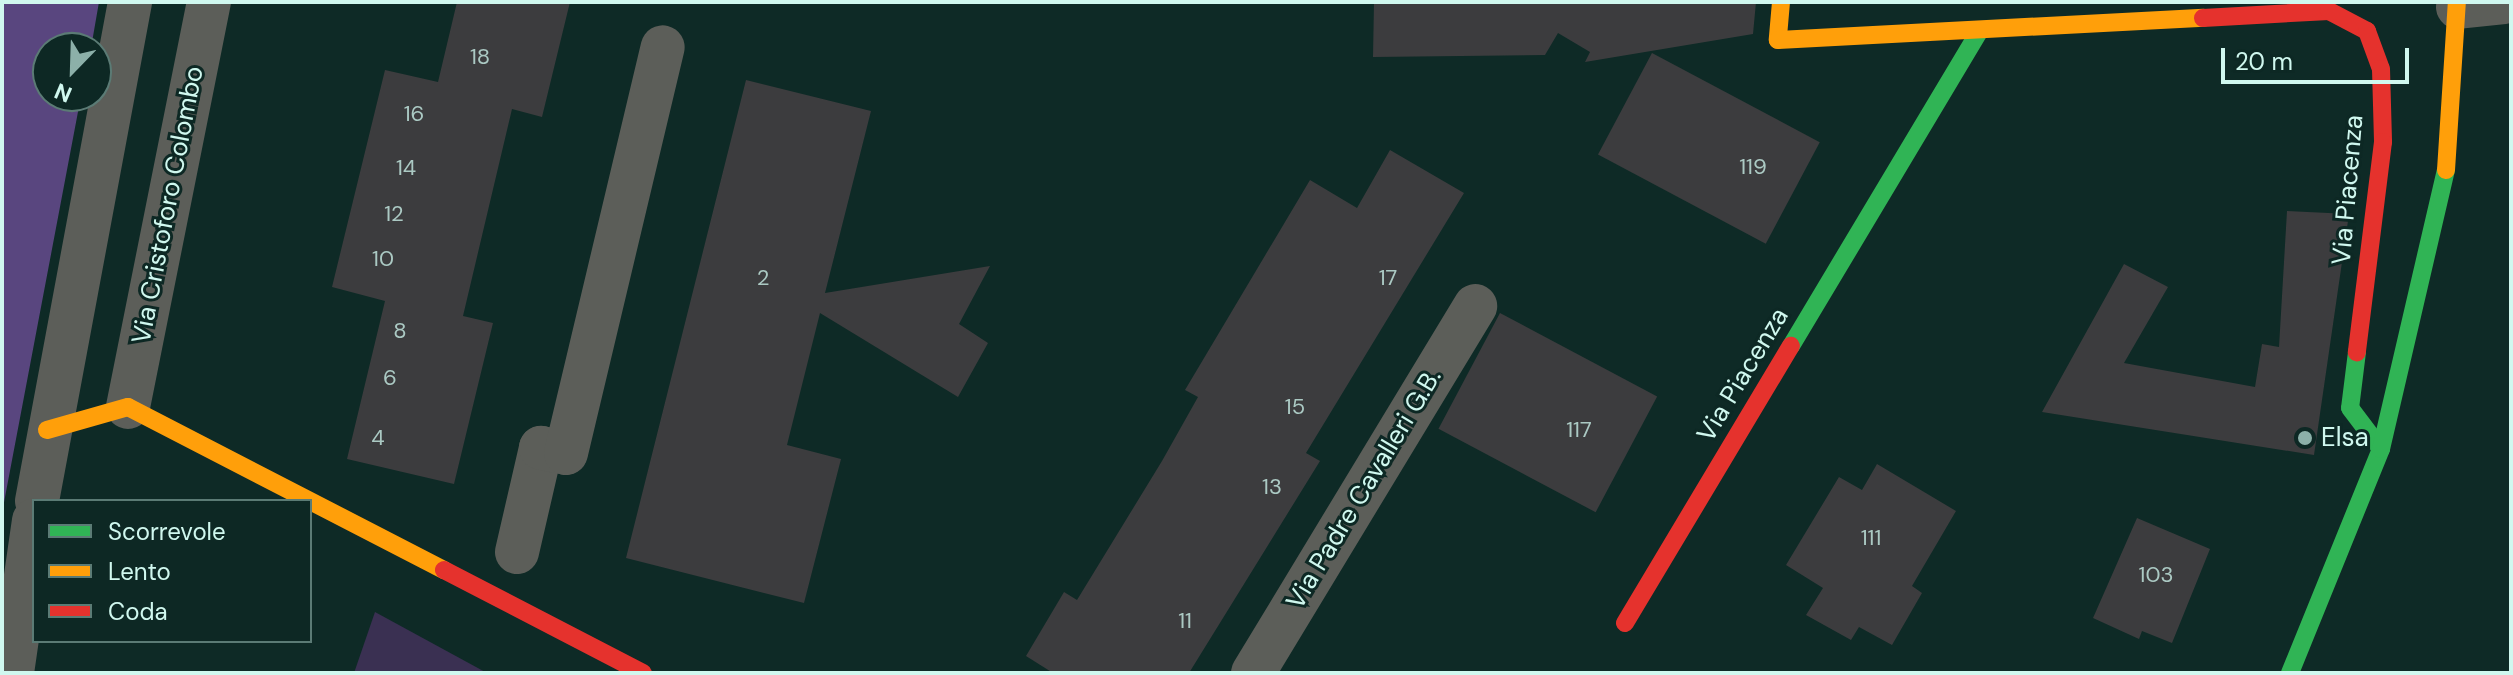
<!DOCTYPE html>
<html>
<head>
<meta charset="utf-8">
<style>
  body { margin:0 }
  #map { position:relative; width:2513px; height:675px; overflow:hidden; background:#0e2a26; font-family:"DM Sans",sans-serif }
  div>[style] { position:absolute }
  .green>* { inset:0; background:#3a3052 }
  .forest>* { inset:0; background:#59467f }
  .building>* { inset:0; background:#3c3c3e; transform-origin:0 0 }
  .street>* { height:44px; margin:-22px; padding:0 22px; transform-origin:22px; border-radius:22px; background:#5c5e59 }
  .fast>* { height:18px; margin:-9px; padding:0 9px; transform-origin:9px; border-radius:9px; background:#30b455 }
  .slow>* { height:18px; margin:-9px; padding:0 9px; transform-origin:9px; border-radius:9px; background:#ff9f0a }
  .jam>* { height:18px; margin:-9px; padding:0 9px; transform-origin:9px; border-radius:9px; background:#e5322d }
  .dots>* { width:22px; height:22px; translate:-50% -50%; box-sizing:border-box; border:4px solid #0d2824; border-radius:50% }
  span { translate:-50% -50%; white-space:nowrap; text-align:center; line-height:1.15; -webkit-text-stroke:6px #0d2824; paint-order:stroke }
  .number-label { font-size:22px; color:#abc9c3 }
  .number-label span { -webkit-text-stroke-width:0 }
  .street-label { font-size:26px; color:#d0f8ef }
  .poi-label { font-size:26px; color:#d0f8ef }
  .left { translate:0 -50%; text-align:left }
  .frame { position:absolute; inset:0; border:4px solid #d0f8ef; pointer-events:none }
  .legend { position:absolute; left:32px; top:499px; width:280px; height:144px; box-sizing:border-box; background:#0d2824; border:2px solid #5b7b75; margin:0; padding:10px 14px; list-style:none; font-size:24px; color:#d0f8ef }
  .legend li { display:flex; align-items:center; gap:16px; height:40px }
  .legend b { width:40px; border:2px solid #5b7b75 }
  .north { position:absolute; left:32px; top:32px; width:80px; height:80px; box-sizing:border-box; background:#0d2824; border:2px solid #5b7b75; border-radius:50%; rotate:203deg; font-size:22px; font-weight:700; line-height:32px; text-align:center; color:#d0f8ef }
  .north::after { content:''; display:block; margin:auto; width:28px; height:36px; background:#8cb0a9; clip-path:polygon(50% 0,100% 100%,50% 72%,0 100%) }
  .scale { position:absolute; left:2221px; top:48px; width:188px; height:36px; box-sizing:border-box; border:4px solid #d0f8ef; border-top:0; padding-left:10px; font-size:24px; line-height:28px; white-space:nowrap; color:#d0f8ef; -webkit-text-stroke:6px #0d2824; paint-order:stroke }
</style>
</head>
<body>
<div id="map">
  <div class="green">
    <i style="clip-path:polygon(375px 612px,487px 673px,354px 673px)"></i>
  </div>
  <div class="forest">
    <i style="clip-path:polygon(2px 2px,99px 2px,91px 48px,48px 48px,48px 96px,81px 96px,2px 513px)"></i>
  </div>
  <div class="building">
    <i style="clip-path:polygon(457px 2px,570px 2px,542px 117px,512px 109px,463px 316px,493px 323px,454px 484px,347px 459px,385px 301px,332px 287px,385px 70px,438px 82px)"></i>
    <i style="clip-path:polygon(1374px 2px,1756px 2px,1753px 34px,1585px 62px,1590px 52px,1558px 33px,1545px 55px,1373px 57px)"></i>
    <i style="left:1652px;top:53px;width:190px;height:115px;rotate:28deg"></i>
    <i style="clip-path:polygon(746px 80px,871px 111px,825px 293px,990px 266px,959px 324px,988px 343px,958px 397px,820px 313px,787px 445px,841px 459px,804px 603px,626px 558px)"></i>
    <i style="clip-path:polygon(1390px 150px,1464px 193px,1306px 453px,1320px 461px,1189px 673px,1053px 673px,1026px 656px,1064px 592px,1077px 600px,1162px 461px,1198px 397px,1185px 390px,1310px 180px,1357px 208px)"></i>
    <i style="clip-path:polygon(2287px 211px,2349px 214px,2314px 455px,2042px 412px,2124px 264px,2168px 287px,2124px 363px,2255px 387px,2262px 344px,2279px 347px)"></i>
    <i style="left:1500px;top:313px;width:178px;height:131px;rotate:28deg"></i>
    <i style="clip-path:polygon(1877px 464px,1956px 511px,1912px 586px,1922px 593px,1892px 645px,1859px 627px,1851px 640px,1806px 615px,1823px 588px,1786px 565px,1839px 477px,1862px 490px)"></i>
    <i style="clip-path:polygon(2137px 518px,2210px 549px,2172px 643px,2142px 631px,2139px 639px,2093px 618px)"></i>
  </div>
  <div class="street">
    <i style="left:2458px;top:7px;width:46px;rotate:-6.2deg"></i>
    <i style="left:128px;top:407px;width:413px;rotate:-78.7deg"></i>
    <i style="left:37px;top:501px;width:508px;rotate:-79.44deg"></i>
    <i style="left:517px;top:552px;width:107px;rotate:-77deg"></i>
    <i style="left:541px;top:448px;width:25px;rotate:11deg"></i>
    <i style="left:566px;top:453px;width:417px;rotate:-76.6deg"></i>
    <i style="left:12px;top:673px;width:154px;rotate:-81.8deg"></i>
    <i style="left:1253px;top:673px;width:429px;rotate:-58.8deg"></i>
  </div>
  <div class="fast">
    <i style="left:1791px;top:346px;width:368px;rotate:-59.1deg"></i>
    <i style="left:2357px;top:352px;width:56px;rotate:97.1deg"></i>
    <i style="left:2350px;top:408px;width:51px;rotate:52.9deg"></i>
    <i style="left:2290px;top:673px;width:242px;rotate:-67.9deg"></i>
    <i style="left:2381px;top:449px;width:286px;rotate:-76.9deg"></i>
  </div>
  <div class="slow">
    <i style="left:1781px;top:2px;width:38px;rotate:95deg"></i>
    <i style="left:1778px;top:40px;width:426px;rotate:-3deg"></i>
    <i style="left:2446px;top:170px;width:168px;rotate:-86.3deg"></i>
    <i style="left:47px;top:430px;width:84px;rotate:-15.9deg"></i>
    <i style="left:128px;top:407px;width:356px;rotate:27.3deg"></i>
  </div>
  <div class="jam">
    <i style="left:2203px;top:18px;width:126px;rotate:-3.2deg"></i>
    <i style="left:2329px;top:11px;width:43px;rotate:27.8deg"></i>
    <i style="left:2367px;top:31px;width:40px;rotate:69.8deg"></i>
    <i style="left:2381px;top:69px;width:73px;rotate:88.4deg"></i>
    <i style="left:2383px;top:142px;width:212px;rotate:97.1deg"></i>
    <i style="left:444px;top:570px;width:224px;rotate:27.4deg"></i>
    <i style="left:1625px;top:623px;width:323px;rotate:-59.1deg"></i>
  </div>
  <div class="dots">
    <i style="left:2305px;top:438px;background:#8cb0a9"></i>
  </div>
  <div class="number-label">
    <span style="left:480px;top:57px">18</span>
    <span style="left:414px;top:114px">16</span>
    <span style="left:1753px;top:167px">119</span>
    <span style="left:406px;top:168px">14</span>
    <span style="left:394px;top:214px">12</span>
    <span style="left:383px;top:259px">10</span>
    <span style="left:763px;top:278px">2</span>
    <span style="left:1388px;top:278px">17</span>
    <span style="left:400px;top:331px">8</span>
    <span style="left:390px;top:378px">6</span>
    <span style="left:1295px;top:407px">15</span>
    <span style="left:1579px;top:430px">117</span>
    <span style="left:378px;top:438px">4</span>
    <span style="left:1272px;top:487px">13</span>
    <span style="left:1871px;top:538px">111</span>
    <span style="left:2156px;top:575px">103</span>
    <span style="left:1185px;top:621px">11</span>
  </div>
  <div class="street-label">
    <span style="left:2348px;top:190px;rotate:-85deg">Via Piacenza</span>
    <span style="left:168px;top:205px;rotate:-79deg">Via Cristoforo Colombo</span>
    <span style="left:1743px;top:375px;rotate:-59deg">Via Piacenza</span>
    <span style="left:1364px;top:489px;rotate:-59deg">Via Padre Cavalleri G.B.</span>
  </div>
  <div class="poi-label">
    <span class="left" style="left:2321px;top:438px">Elsa</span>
  </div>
  <div class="frame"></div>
  <ul class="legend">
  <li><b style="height:10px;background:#30b455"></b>Scorrevole</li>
  <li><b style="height:10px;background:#ff9f0a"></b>Lento</li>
  <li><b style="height:10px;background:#e5322d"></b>Coda</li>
  </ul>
  <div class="north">N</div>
  <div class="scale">20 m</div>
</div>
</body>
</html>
